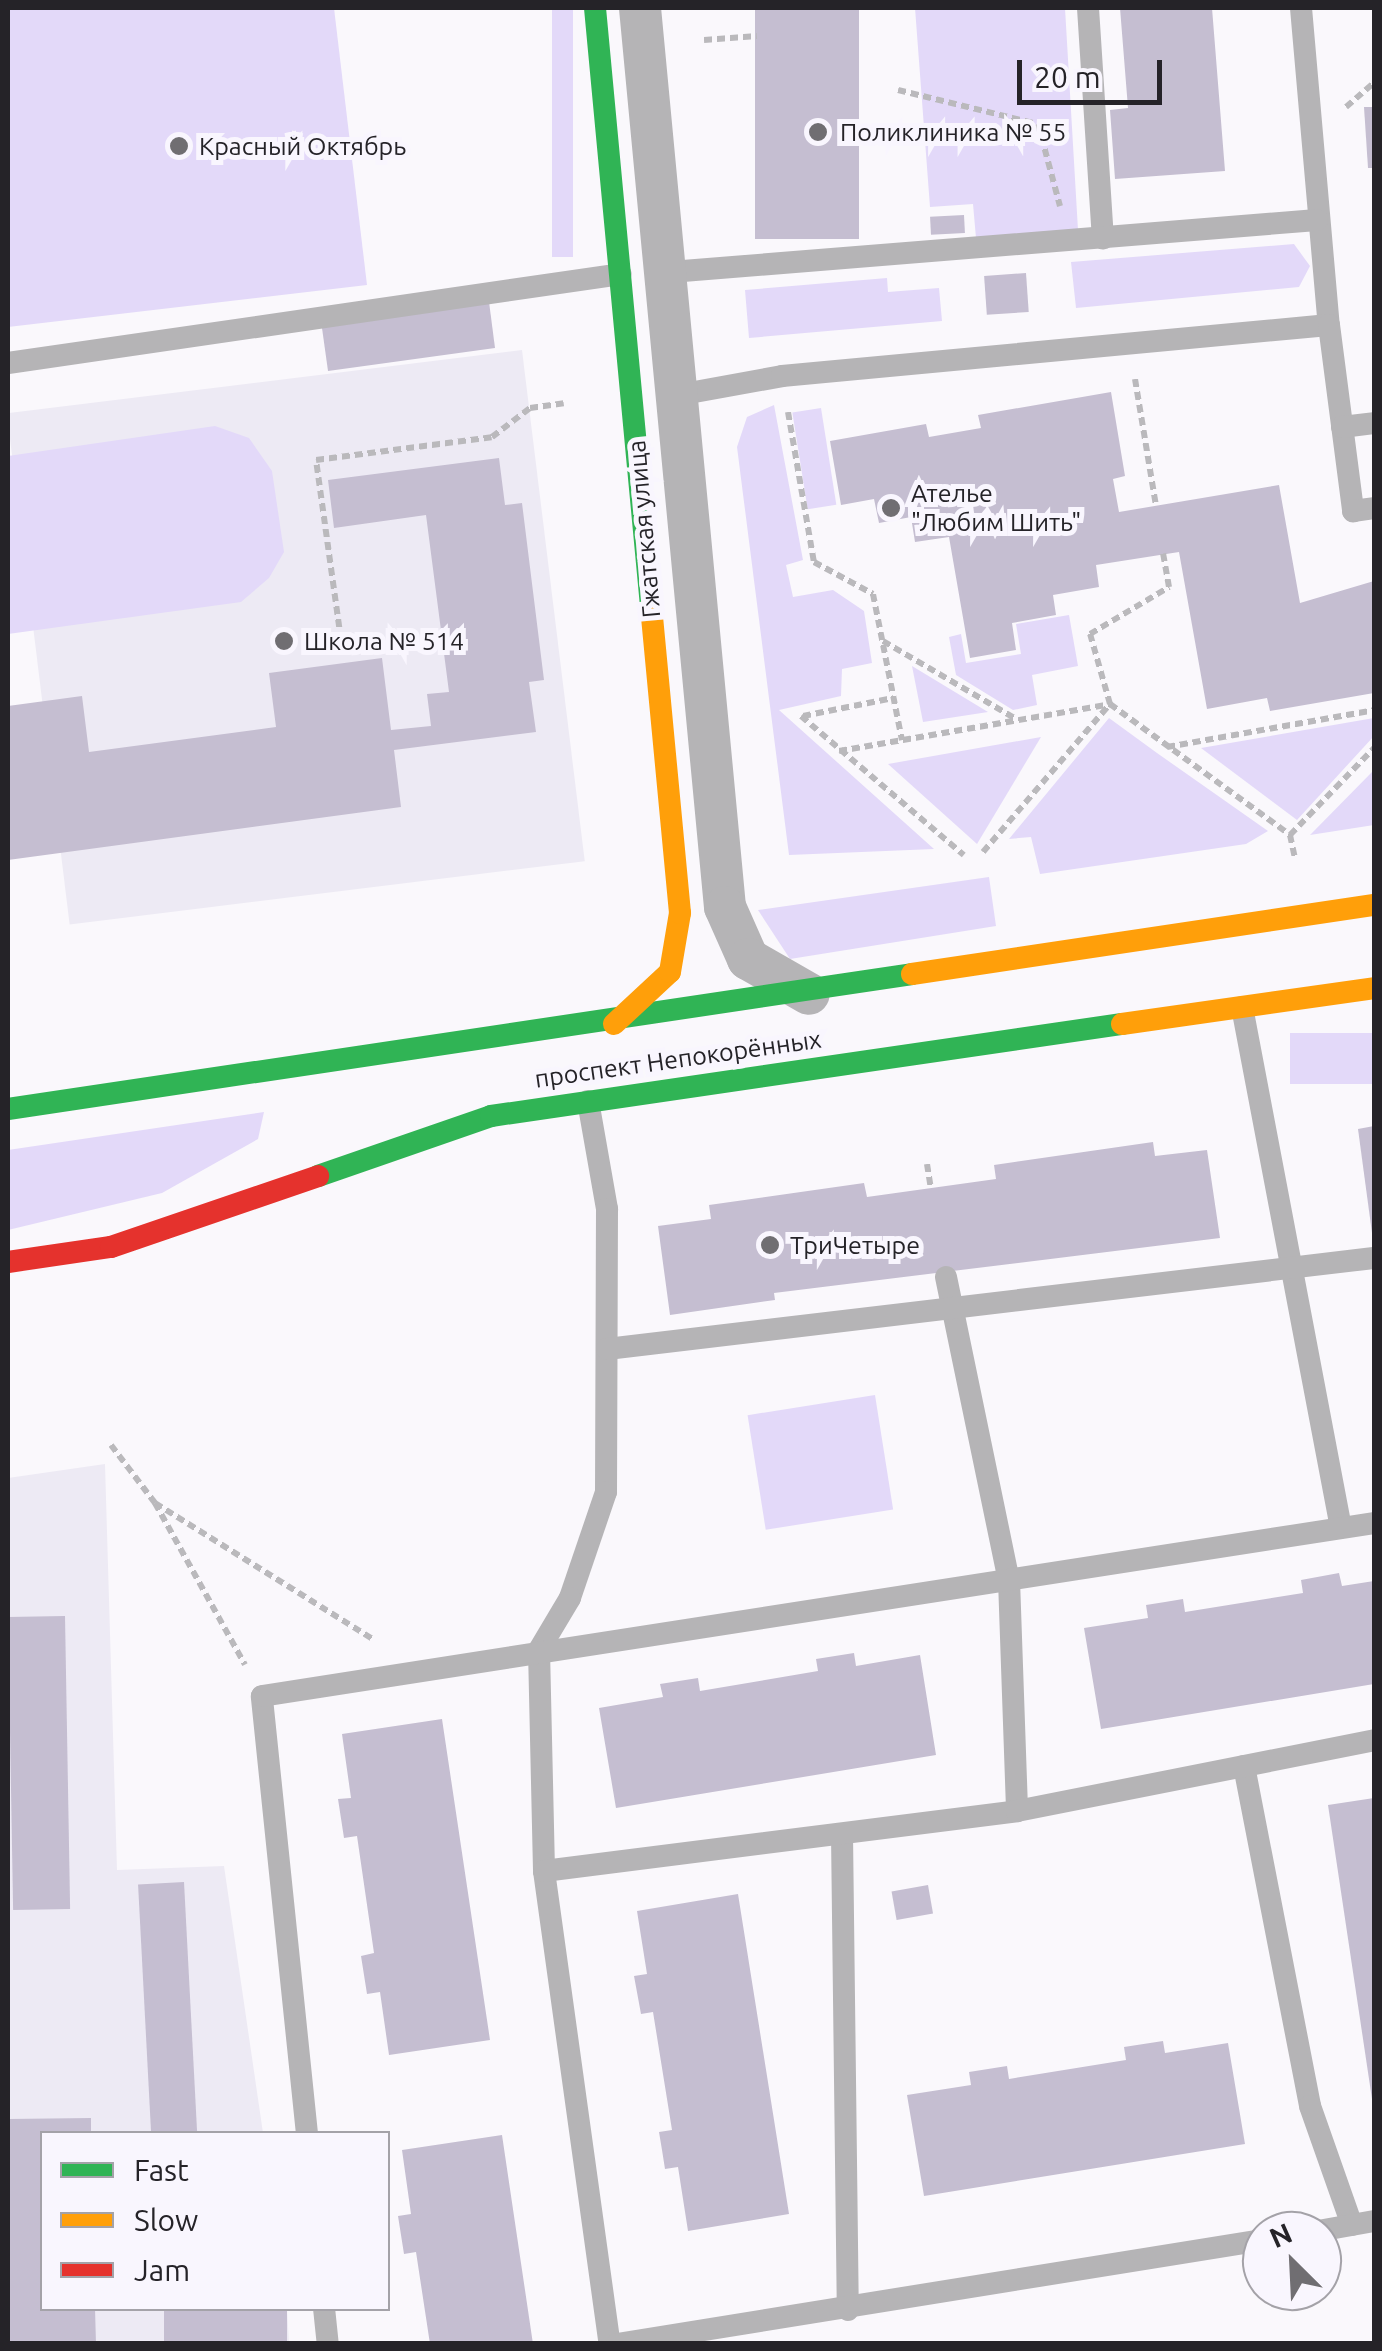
<!DOCTYPE html>
<html>
<head>
<meta charset="utf-8">
<style>
  body { margin:0 }
  #map { position:relative; width:1382px; height:2351px; overflow:hidden; background:#faf8fc; font-family:Ubuntu,sans-serif }
  div>[style] { position:absolute }
  .built>* { inset:0; background:#edeaf4; transform-origin:0 0 }
  .green>* { inset:0; background:#e3d9f9; transform-origin:0 0 }
  .building>* { inset:0; background:#c5bed1; transform-origin:0 0 }
  .path>* { height:6px; margin-top:-3px; transform-origin:0; background:repeating-linear-gradient(90deg,#bab9bc 0 8px,transparent 0 13px) }
  .lane>* { height:22px; margin:-11px; padding:0 11px; transform-origin:11px; border-radius:11px; background:#b5b4b6 }
  .street>* { height:42px; margin:-21px; padding:0 21px; transform-origin:21px; border-radius:21px; background:#b5b4b6 }
  .fast>* { height:22px; margin:-11px; padding:0 11px; transform-origin:11px; border-radius:11px; background:#30b455 }
  .slow>* { height:22px; margin:-11px; padding:0 11px; transform-origin:11px; border-radius:11px; background:#ff9f0a }
  .jam>* { height:22px; margin:-11px; padding:0 11px; transform-origin:11px; border-radius:11px; background:#e5322d }
  .dots>* { width:28px; height:28px; translate:-50% -50%; box-sizing:border-box; border:5px solid #f9f6fe; border-radius:50% }
  span { translate:-50% -50%; white-space:nowrap; text-align:center; line-height:1.15; -webkit-text-stroke:10px #f9f6fe; paint-order:stroke }
  .poi-label { font-size:25px; color:#252328 }
  .left { translate:0 -50%; text-align:left }
  .street-label { font-size:25px; color:#252328 }
  .frame { position:absolute; inset:0; border:10px solid #252328; pointer-events:none }
  .legend { position:absolute; left:40px; top:2131px; width:350px; height:180px; box-sizing:border-box; background:#f9f6fe; border:2px solid #a4a2a8; margin:0; padding:12px 18px; list-style:none; font-size:30px; color:#252328 }
  .legend li { display:flex; align-items:center; gap:20px; height:50px }
  .legend b { width:50px; border:2px solid #a4a2a8 }
  .north { position:absolute; left:1242px; top:2211px; width:100px; height:100px; box-sizing:border-box; background:#f9f6fe; border:2px solid #a4a2a8; border-radius:50%; rotate:336deg; font-size:28px; font-weight:700; line-height:40px; text-align:center; color:#252328 }
  .north::after { content:''; display:block; margin:auto; width:35px; height:45px; background:#706e72; clip-path:polygon(50% 0,100% 100%,50% 72%,0 100%) }
  .scale { position:absolute; left:1017px; top:60px; width:145px; height:45px; box-sizing:border-box; border:5px solid #252328; border-top:0; padding-left:12px; font-size:30px; line-height:35px; white-space:nowrap; color:#252328; -webkit-text-stroke:8px #f9f6fe; paint-order:stroke }
</style>
</head>
<body>
<div id="map">
  <div class="built">
    <i style="left:522px;top:350px;width:515px;height:519px;rotate:83deg"></i>
    <i style="clip-path:polygon(105px 1464px,117px 1870px,224px 1866px,263px 2133px,42px 2134px,42px 2308px,287px 2309px,289px 2343px,8px 2343px,8px 1478px)"></i>
  </div>
  <div class="green">
    <i style="clip-path:polygon(8px 8px,334px 8px,367px 285px,8px 327px)"></i>
    <i style="left:552px;top:8px;width:21px;height:249px"></i>
    <i style="clip-path:polygon(915px 8px,1065px 8px,1078px 230px,976px 238px,973px 204px,930px 207px)"></i>
    <i style="clip-path:polygon(1294px 244px,1310px 266px,1299px 287px,1076px 308px,1071px 262px)"></i>
    <i style="clip-path:polygon(887px 278px,888px 292px,939px 288px,942px 321px,749px 338px,745px 290px)"></i>
    <i style="clip-path:polygon(774px 405px,803px 560px,786px 565px,793px 597px,833px 590px,864px 611px,872px 663px,842px 669px,841px 696px,779px 710px,934px 849px,789px 855px,737px 447px,747px 417px)"></i>
    <i style="left:821px;top:408px;width:98px;height:29px;rotate:81deg"></i>
    <i style="clip-path:polygon(215px 426px,249px 438px,272px 471px,284px 552px,269px 578px,241px 602px,8px 634px,8px 456px)"></i>
    <i style="clip-path:polygon(1069px 615px,1078px 666px,1032px 675px,1037px 705px,1013px 710px,956px 675px,949px 637px,961px 634px,966px 663px,1021px 654px,1016px 624px)"></i>
    <i style="clip-path:polygon(912px 666px,988px 712px,923px 722px)"></i>
    <i style="clip-path:polygon(1109px 718px,1157px 753px,1268px 831px,1246px 844px,1040px 874px,1031px 837px,1009px 839px)"></i>
    <i style="clip-path:polygon(1374px 718px,1374px 736px,1297px 820px,1201px 748px)"></i>
    <i style="clip-path:polygon(1041px 737px,977px 844px,888px 764px)"></i>
    <i style="clip-path:polygon(1374px 770px,1374px 825px,1310px 835px)"></i>
    <i style="clip-path:polygon(989px 877px,996px 926px,790px 959px,758px 910px)"></i>
    <i style="left:1374px;top:1033px;width:51px;height:84px;rotate:90deg"></i>
    <i style="clip-path:polygon(264px 1112px,258px 1139px,162px 1193px,8px 1230px,8px 1150px)"></i>
    <i style="left:875px;top:1395px;width:116px;height:129px;rotate:81deg"></i>
  </div>
  <div class="building">
    <i style="left:755px;top:8px;width:104px;height:231px"></i>
    <i style="clip-path:polygon(1120px 8px,1212px 8px,1225px 171px,1115px 179px,1110px 110px,1128px 108px)"></i>
    <i style="clip-path:polygon(1364px 107px,1374px 107px,1374px 168px,1368px 168px)"></i>
    <i style="left:964px;top:215px;width:18px;height:34px;rotate:87deg"></i>
    <i style="left:1026px;top:273px;width:39px;height:42px;rotate:86deg"></i>
    <i style="clip-path:polygon(488px 294px,495px 348px,328px 371px,322px 328px)"></i>
    <i style="clip-path:polygon(1111px 392px,1125px 476px,1113px 479px,1119px 512px,1279px 485px,1300px 603px,1374px 581px,1374px 693px,1270px 711px,1267px 698px,1207px 709px,1179px 552px,1096px 565px,1099px 587px,1053px 595px,1056px 615px,1012px 623px,1016px 650px,970px 658px,949px 537px,915px 542px,911px 517px,879px 523px,874px 499px,841px 505px,830px 441px,926px 424px,929px 437px,981px 428px,978px 415px)"></i>
    <i style="clip-path:polygon(499px 458px,505px 505px,522px 503px,544px 680px,529px 682px,536px 732px,394px 750px,401px 807px,8px 860px,8px 706px,82px 696px,89px 752px,276px 727px,269px 673px,382px 658px,391px 730px,431px 726px,427px 694px,449px 692px,426px 515px,334px 528px,328px 480px)"></i>
    <i style="clip-path:polygon(1374px 1126px,1374px 1233px,1372px 1233px,1358px 1129px)"></i>
    <i style="clip-path:polygon(1153px 1142px,1155px 1156px,1207px 1150px,1220px 1238px,774px 1293px,775px 1300px,670px 1315px,658px 1226px,711px 1219px,709px 1205px,864px 1183px,867px 1197px,996px 1179px,994px 1165px)"></i>
    <i style="clip-path:polygon(1339px 1573px,1342px 1586px,1374px 1581px,1374px 1684px,1101px 1729px,1084px 1628px,1148px 1618px,1146px 1605px,1165px 1602px,1183px 1599px,1185px 1612px,1303px 1593px,1301px 1580px)"></i>
    <i style="left:65px;top:1616px;width:293px;height:57px;rotate:89deg"></i>
    <i style="clip-path:polygon(854px 1653px,856px 1666px,920px 1655px,936px 1755px,616px 1808px,599px 1708px,663px 1697px,660px 1684px,698px 1678px,700px 1691px,818px 1671px,816px 1659px)"></i>
    <i style="clip-path:polygon(442px 1719px,490px 2040px,389px 2055px,380px 1992px,367px 1994px,361px 1956px,374px 1953px,357px 1836px,344px 1838px,338px 1799px,351px 1798px,342px 1734px)"></i>
    <i style="clip-path:polygon(1374px 1798px,1374px 2099px,1372px 2099px,1328px 1805px)"></i>
    <i style="left:184px;top:1882px;width:252px;height:46px;rotate:87deg"></i>
    <i style="left:928px;top:1885px;width:29px;height:37px;rotate:80deg"></i>
    <i style="clip-path:polygon(738px 1894px,789px 2214px,688px 2231px,678px 2167px,665px 2169px,662px 2150px,659px 2132px,672px 2130px,653px 2012px,641px 2014px,634px 1976px,647px 1974px,637px 1911px)"></i>
    <i style="clip-path:polygon(1163px 2041px,1165px 2053px,1228px 2043px,1245px 2144px,924px 2196px,907px 2095px,971px 2085px,969px 2072px,1007px 2066px,1009px 2079px,1126px 2060px,1124px 2047px)"></i>
    <i style="clip-path:polygon(91px 2118px,91px 2134px,42px 2134px,42px 2308px,95px 2308px,96px 2344px,8px 2344px,8px 2119px)"></i>
    <i style="clip-path:polygon(502px 2135px,533px 2344px,430px 2344px,416px 2252px,404px 2254px,398px 2216px,411px 2214px,402px 2150px)"></i>
    <i style="left:164px;top:2308px;width:123px;height:36px"></i>
  </div>
  <div class="path">
    <i style="left:704px;top:40px;width:53px;rotate:-4.3deg"></i>
    <i style="left:898px;top:90px;width:144px;rotate:13.7deg"></i>
    <i style="left:1038px;top:124px;width:85px;rotate:75deg"></i>
    <i style="left:1346px;top:107px;width:37px;rotate:-41deg"></i>
    <i style="left:1135px;top:379px;width:129px;rotate:80.6deg"></i>
    <i style="left:788px;top:412px;width:152px;rotate:80.2deg"></i>
    <i style="left:814px;top:562px;width:67px;rotate:28.5deg"></i>
    <i style="left:873px;top:594px;width:149px;rotate:78.8deg"></i>
    <i style="left:341px;top:640px;width:182px;rotate:-97.9deg"></i>
    <i style="left:316px;top:460px;width:177px;rotate:-7.4deg"></i>
    <i style="left:492px;top:437px;width:48px;rotate:-37.3deg"></i>
    <i style="left:530px;top:408px;width:34px;rotate:-8deg"></i>
    <i style="left:883px;top:641px;width:152px;rotate:30.4deg"></i>
    <i style="left:801px;top:716px;width:214px;rotate:40.5deg"></i>
    <i style="left:803px;top:716px;width:92px;rotate:-11.3deg"></i>
    <i style="left:1167px;top:747px;width:210px;rotate:-10.1deg"></i>
    <i style="left:839px;top:751px;width:275px;rotate:-9.8deg"></i>
    <i style="left:1110px;top:704px;width:223px;rotate:36deg"></i>
    <i style="left:1290px;top:835px;width:24px;rotate:78deg"></i>
    <i style="left:1290px;top:835px;width:121px;rotate:-46deg"></i>
    <i style="left:983px;top:852px;width:195px;rotate:-49.4deg"></i>
    <i style="left:1110px;top:704px;width:73px;rotate:-105.9deg"></i>
    <i style="left:1090px;top:634px;width:92px;rotate:-30.7deg"></i>
    <i style="left:1169px;top:587px;width:34px;rotate:-100deg"></i>
    <i style="left:927px;top:1164px;width:24px;rotate:81deg"></i>
    <i style="left:111px;top:1445px;width:73px;rotate:52.8deg"></i>
    <i style="left:155px;top:1503px;width:185px;rotate:60.9deg"></i>
    <i style="left:155px;top:1503px;width:258px;rotate:32deg"></i>
  </div>
  <div class="lane">
    <i style="left:1088px;top:8px;width:231px;rotate:86.3deg"></i>
    <i style="left:1301px;top:8px;width:318px;rotate:85deg"></i>
    <i style="left:658px;top:273px;width:661px;rotate:-4.6deg"></i>
    <i style="left:8px;top:363px;width:619px;rotate:-8.26deg"></i>
    <i style="left:667px;top:397px;width:117px;rotate:-10.3deg"></i>
    <i style="left:782px;top:376px;width:549px;rotate:-5.33deg"></i>
    <i style="left:1329px;top:325px;width:188px;rotate:82.6deg"></i>
    <i style="left:1353px;top:511px;width:21px;rotate:-8deg"></i>
    <i style="left:1342px;top:427px;width:32px;rotate:-7deg"></i>
    <i style="left:1242px;top:1007px;width:530px;rotate:79.24deg"></i>
    <i style="left:588px;top:1101px;width:110px;rotate:80deg"></i>
    <i style="left:607px;top:1209px;width:283px;rotate:90.2deg"></i>
    <i style="left:606px;top:1492px;width:112px;rotate:108.8deg"></i>
    <i style="left:570px;top:1598px;width:61px;rotate:120.8deg"></i>
    <i style="left:539px;top:1650px;width:221px;rotate:88.7deg"></i>
    <i style="left:544px;top:1871px;width:478px;rotate:82.1deg"></i>
    <i style="left:946px;top:1277px;width:309px;rotate:78.3deg"></i>
    <i style="left:1009px;top:1580px;width:231px;rotate:88deg"></i>
    <i style="left:607px;top:1349px;width:772px;rotate:-6.77deg"></i>
    <i style="left:1244px;top:1766px;width:346px;rotate:79deg"></i>
    <i style="left:1310px;top:2106px;width:126px;rotate:70.6deg"></i>
    <i style="left:842px;top:1834px;width:476px;rotate:89.3deg"></i>
    <i style="left:544px;top:1871px;width:477px;rotate:-7.2deg"></i>
    <i style="left:1017px;top:1811px;width:364px;rotate:-11.2deg"></i>
    <i style="left:307px;top:2134px;width:440px;rotate:-95.9deg"></i>
    <i style="left:262px;top:1696px;width:1125px;rotate:-8.84deg"></i>
    <i style="left:1318px;top:2231px;width:57px;rotate:-10.1deg"></i>
    <i style="left:324px;top:2308px;width:36px;rotate:84deg"></i>
    <i style="left:617px;top:2344px;width:653px;rotate:-9.16deg"></i>
  </div>
  <div class="street">
    <i style="left:640px;top:8px;width:903px;rotate:84.6deg"></i>
    <i style="left:725px;top:907px;width:57px;rotate:66.1deg"></i>
    <i style="left:748px;top:959px;width:70px;rotate:29.8deg"></i>
  </div>
  <div class="fast">
    <i style="left:595px;top:8px;width:601px;rotate:84.65deg"></i>
    <i style="left:8px;top:1109px;width:914px;rotate:-8.49deg"></i>
    <i style="left:318px;top:1176px;width:183px;rotate:-19.1deg"></i>
    <i style="left:491px;top:1116px;width:638px;rotate:-8.3deg"></i>
  </div>
  <div class="slow">
    <i style="left:912px;top:974px;width:467px;rotate:-8.5deg"></i>
    <i style="left:614px;top:1024px;width:76px;rotate:-42.9deg"></i>
    <i style="left:670px;top:972px;width:60px;rotate:-80.4deg"></i>
    <i style="left:680px;top:913px;width:308px;rotate:-95.4deg"></i>
    <i style="left:1122px;top:1024px;width:255px;rotate:-8.1deg"></i>
  </div>
  <div class="jam">
    <i style="left:8px;top:1262px;width:104px;rotate:-8.3deg"></i>
    <i style="left:111px;top:1247px;width:219px;rotate:-18.9deg"></i>
  </div>
  <div class="dots">
    <i style="left:818px;top:132px;background:#706e72"></i>
    <i style="left:179px;top:146px;background:#706e72"></i>
    <i style="left:891px;top:508px;background:#706e72"></i>
    <i style="left:284px;top:641px;background:#706e72"></i>
    <i style="left:770px;top:1245px;background:#706e72"></i>
  </div>
  <div class="poi-label">
    <span class="left" style="left:840px;top:132px">Поликлиника № 55</span>
    <span class="left" style="left:199px;top:146px">Красный Октябрь</span>
    <span class="left" style="left:911px;top:508px">Ателье<br>"Любим Шить"</span>
    <span class="left" style="left:304px;top:641px">Школа № 514</span>
    <span class="left" style="left:790px;top:1245px">ТриЧетыре</span>
  </div>
  <div class="street-label">
    <span style="left:644px;top:529px;rotate:-95deg">Гжатская улица</span>
    <span style="left:678px;top:1059px;rotate:-8deg">проспект Непокорённых</span>
  </div>
  <div class="frame"></div>
  <ul class="legend">
  <li><b style="height:12px;background:#30b455"></b>Fast</li>
  <li><b style="height:12px;background:#ff9f0a"></b>Slow</li>
  <li><b style="height:12px;background:#e5322d"></b>Jam</li>
  </ul>
  <div class="north">N</div>
  <div class="scale">20 m</div>
</div>
</body>
</html>
